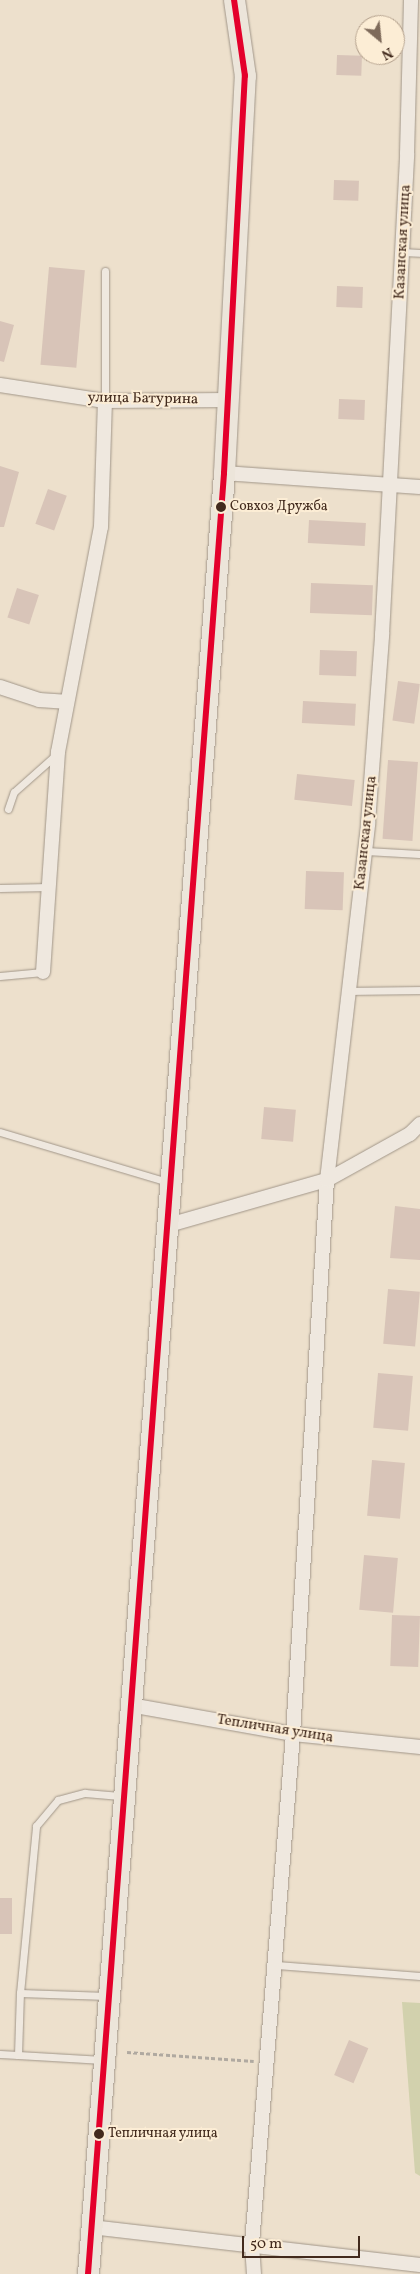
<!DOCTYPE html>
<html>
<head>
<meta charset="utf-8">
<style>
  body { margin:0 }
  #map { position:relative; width:420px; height:2274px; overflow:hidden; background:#ede0cc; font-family:Vollkorn,serif }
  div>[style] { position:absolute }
  .green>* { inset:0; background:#d2d1ad }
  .building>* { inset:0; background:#d8c4b8; transform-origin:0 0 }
  .path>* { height:3px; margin-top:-1.5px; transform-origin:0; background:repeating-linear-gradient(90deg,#b0a9a0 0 4px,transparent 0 6.5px) }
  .roads { filter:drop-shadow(0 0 1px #a19689) drop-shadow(0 0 1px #a19689) }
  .service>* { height:7px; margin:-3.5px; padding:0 3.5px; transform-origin:3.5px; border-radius:3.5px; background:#efe8df }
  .minor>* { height:14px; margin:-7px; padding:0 7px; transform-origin:7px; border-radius:7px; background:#efe8df }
  .primary>* { height:21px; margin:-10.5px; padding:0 10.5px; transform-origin:10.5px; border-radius:10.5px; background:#ece5da }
  .bus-1>* { height:6px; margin:-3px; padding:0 3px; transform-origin:3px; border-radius:3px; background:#e4002b }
  .dots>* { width:14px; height:14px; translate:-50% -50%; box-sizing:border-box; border:2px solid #fcedd5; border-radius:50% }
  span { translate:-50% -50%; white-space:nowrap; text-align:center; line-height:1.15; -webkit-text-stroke:4px #fcedd5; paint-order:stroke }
  .bus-label { font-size:14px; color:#422a1d }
  .left { translate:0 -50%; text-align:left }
  .street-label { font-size:15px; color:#422a1d }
  .north { position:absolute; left:355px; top:15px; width:50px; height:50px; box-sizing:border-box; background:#fcedd5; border:1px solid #b29f8b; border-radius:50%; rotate:152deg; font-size:14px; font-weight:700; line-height:20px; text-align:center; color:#422a1d }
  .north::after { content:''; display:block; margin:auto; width:18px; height:22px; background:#7e6a5a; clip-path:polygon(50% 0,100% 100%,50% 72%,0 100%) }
  .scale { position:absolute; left:242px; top:2236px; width:118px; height:22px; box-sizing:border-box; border:2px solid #422a1d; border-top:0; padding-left:6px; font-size:15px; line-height:18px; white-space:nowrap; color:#422a1d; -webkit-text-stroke:4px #fcedd5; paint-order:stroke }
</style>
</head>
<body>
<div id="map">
  <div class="green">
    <i style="clip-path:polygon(402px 2002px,420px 2003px,420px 2176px,415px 2173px)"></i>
  </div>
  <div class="building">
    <i style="left:337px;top:55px;width:25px;height:20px;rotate:2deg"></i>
    <i style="left:334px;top:180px;width:25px;height:20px;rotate:2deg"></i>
    <i style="left:49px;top:267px;width:36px;height:98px;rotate:5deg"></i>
    <i style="left:337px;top:286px;width:26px;height:21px;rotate:2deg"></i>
    <i style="clip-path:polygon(0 321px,14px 325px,4px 362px,0 361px)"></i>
    <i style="left:339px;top:399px;width:26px;height:20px;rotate:2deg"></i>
    <i style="clip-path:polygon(0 466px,19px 472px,4px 527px,0 527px)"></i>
    <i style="left:48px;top:489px;width:20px;height:37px;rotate:20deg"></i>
    <i style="left:309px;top:520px;width:57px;height:23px;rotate:3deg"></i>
    <i style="left:311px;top:583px;width:62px;height:30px;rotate:2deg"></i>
    <i style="left:17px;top:588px;width:23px;height:31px;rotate:18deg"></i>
    <i style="left:320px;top:650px;width:37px;height:25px;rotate:2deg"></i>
    <i style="left:398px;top:681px;width:22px;height:40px;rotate:8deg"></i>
    <i style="left:303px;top:701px;width:53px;height:22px;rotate:3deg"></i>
    <i style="left:388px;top:760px;width:30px;height:79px;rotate:4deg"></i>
    <i style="left:297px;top:774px;width:58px;height:26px;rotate:6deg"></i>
    <i style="left:306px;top:871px;width:38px;height:38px;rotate:2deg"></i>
    <i style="left:264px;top:1107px;width:32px;height:32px;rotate:5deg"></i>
    <i style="clip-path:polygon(395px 1206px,420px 1209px,420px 1260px,390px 1258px)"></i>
    <i style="left:388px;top:1289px;width:32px;height:55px;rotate:5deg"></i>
    <i style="left:378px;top:1373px;width:35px;height:55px;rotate:5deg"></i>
    <i style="left:372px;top:1460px;width:33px;height:56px;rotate:5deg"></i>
    <i style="left:364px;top:1555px;width:34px;height:55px;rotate:5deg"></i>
    <i style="left:392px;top:1615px;width:28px;height:51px;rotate:2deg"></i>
    <i style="left:0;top:1898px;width:12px;height:36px"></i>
    <i style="left:349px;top:2040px;width:21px;height:38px;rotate:23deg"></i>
  </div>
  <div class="path">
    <i style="left:127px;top:2052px;width:127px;rotate:4.1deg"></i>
  </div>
  <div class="roads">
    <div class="service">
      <i style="left:402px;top:252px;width:18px;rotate:3deg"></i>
      <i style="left:105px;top:401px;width:130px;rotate:-90deg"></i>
      <i style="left:8px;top:809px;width:18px;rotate:-71deg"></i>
      <i style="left:14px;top:792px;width:59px;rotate:-41.6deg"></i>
      <i style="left:365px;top:851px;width:55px;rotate:3.1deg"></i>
      <i style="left:0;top:888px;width:49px;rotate:-1.2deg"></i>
      <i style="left:0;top:976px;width:43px;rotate:-5.3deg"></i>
      <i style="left:349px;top:991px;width:71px;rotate:-0.8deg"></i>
      <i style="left:0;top:1132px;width:175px;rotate:16.6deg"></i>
      <i style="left:277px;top:1965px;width:143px;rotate:4.4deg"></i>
      <i style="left:20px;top:1993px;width:168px;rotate:-84.5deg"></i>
      <i style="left:36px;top:1826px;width:34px;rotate:-50deg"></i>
      <i style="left:58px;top:1800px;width:28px;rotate:-15deg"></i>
      <i style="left:85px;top:1793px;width:38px;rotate:5deg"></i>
      <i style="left:0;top:2054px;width:18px;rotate:3deg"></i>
      <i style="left:18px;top:2055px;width:62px;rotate:-88.2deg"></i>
      <i style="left:20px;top:1993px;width:87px;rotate:2deg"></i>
      <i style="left:18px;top:2055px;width:85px;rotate:3.4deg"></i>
    </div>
    <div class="minor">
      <i style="left:0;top:385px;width:106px;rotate:8.7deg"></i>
      <i style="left:105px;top:401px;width:122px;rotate:-0.5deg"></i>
      <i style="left:224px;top:473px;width:196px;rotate:4.1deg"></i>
      <i style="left:0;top:687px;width:41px;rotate:18.4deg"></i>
      <i style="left:39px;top:700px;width:26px;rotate:4deg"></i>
      <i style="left:43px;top:972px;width:221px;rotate:-86.1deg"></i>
      <i style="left:58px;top:752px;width:229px;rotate:-79.2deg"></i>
      <i style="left:101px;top:527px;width:126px;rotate:-88.2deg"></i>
      <i style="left:165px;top:1226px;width:168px;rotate:-15.9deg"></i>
      <i style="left:327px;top:1180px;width:95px;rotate:-29deg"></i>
      <i style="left:410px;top:1134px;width:14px;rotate:-45deg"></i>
      <i style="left:130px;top:1705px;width:166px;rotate:10.1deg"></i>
      <i style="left:293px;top:1734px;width:128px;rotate:5.8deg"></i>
      <i style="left:91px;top:2227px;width:331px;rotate:6.6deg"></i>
      <i style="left:254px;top:2274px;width:31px;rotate:-94deg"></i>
      <i style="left:252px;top:2243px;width:511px;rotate:-85.39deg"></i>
      <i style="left:293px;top:1734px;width:555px;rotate:-86.49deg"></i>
      <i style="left:327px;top:1180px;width:359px;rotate:-83.4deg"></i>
      <i style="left:368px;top:823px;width:189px;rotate:-85.7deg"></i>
      <i style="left:382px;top:635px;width:482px;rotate:-87deg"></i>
      <i style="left:407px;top:154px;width:154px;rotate:-88.5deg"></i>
    </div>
    <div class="primary">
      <i style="left:88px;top:2274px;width:1806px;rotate:-85.68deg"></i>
      <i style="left:224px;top:473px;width:398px;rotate:-87deg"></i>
      <i style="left:245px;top:76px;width:77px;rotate:-98.2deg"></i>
    </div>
  </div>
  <div class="bus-1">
    <i style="left:88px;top:2274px;width:1806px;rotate:-85.68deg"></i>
    <i style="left:224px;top:473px;width:398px;rotate:-87deg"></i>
    <i style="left:245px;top:76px;width:77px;rotate:-98.2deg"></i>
  </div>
  <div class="dots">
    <i style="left:221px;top:507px;background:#422a1d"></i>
    <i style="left:99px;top:2134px;background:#422a1d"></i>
  </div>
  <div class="bus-label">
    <span class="left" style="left:230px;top:507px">Совхоз Дружба</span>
    <span class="left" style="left:108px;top:2134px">Тепличная улица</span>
  </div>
  <div class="street-label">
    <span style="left:403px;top:242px;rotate:-87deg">Казанская улица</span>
    <span style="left:143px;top:399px;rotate:1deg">улица Батурина</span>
    <span style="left:366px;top:833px;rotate:-84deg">Казанская улица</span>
    <span style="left:275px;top:1729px;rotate:9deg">Тепличная улица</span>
  </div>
  <div class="north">N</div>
  <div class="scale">50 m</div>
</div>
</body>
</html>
